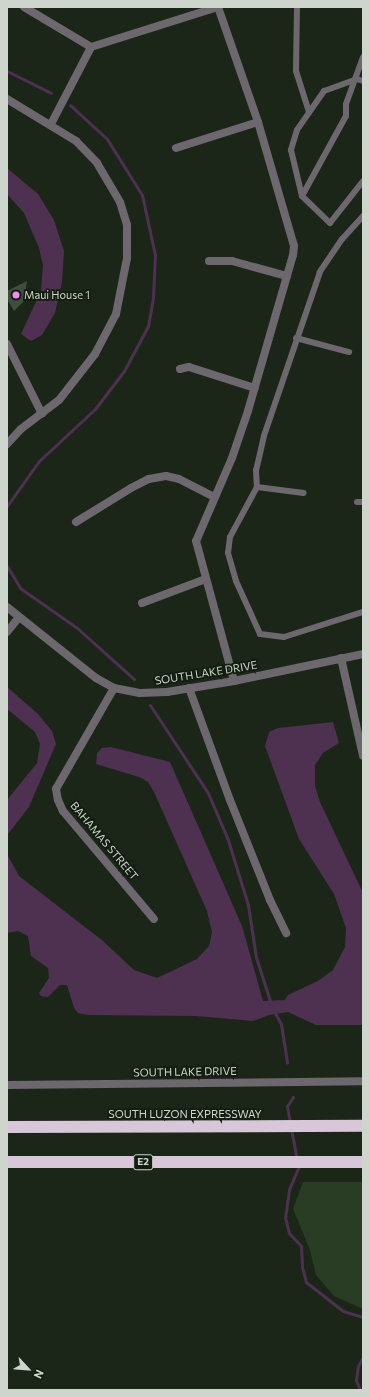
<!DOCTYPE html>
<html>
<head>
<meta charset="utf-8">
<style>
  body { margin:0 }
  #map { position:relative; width:370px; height:1397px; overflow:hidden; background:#1b2619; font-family:Commissioner,sans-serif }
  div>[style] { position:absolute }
  .green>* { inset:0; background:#293c24 }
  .water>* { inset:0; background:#4e3051 }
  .stream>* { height:3px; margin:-1.5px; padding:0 1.5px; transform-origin:1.5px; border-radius:1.5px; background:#4e3051 }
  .building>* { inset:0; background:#404d3e }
  .service>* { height:6px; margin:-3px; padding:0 3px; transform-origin:3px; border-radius:3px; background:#6d676e }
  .minor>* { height:8px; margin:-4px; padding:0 4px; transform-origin:4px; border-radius:4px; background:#6d676e }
  .motorway>* { height:12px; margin:-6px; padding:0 6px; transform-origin:6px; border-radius:6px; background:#d7c7d8 }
  .dots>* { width:11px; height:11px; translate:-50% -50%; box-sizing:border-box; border:2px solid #121d10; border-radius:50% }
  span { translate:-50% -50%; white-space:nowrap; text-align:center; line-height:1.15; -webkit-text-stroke:3.5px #121d10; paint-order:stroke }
  .shield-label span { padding:1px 3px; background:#121d10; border:1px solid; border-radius:3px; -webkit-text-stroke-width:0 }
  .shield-label { font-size:10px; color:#ced5cc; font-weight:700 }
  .poi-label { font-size:11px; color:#ced5cc }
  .left { translate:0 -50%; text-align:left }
  .street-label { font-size:11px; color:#ced5cc }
  .frame { position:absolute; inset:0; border:8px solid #ced5cc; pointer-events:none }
  .north { position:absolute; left:8px; top:1349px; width:40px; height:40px; -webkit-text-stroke:3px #121d10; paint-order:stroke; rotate:116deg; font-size:11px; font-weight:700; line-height:16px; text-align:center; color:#ced5cc }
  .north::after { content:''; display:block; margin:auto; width:14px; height:18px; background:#ced5cc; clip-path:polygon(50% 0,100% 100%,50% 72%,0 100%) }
</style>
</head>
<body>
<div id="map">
  <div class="green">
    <i style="clip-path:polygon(303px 1182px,363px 1182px,363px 1309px,334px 1296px,316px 1275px,310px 1250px,293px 1209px)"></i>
  </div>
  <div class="water">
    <i style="clip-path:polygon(7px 168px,38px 194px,54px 220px,64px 251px,62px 282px,55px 313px,42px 335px,31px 341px,21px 334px,41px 291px,43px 265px,39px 248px,24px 213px,7px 194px)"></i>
    <i style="clip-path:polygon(7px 687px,38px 714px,52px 731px,56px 744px,29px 807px,8px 834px,7px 845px,7px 800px,37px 763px,40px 744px,35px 732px,7px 709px)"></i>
    <i style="clip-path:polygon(333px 722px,339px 743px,323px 753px,315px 765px,315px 786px,320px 802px,363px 893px,363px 1025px,316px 1025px,288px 1012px,269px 1015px,253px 1021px,196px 1016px,88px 1015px,78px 1013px,74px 1008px,67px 985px,60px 985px,48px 997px,41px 996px,39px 993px,49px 978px,48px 968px,31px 956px,28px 936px,18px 931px,7px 933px,7px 854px,19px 876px,103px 941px,134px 970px,157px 978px,197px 959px,209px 946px,212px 932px,207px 911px,154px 792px,148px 782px,139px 777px,96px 764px,97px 753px,102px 748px,111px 747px,170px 762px,242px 926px,263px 1001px,285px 1000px,288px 995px,318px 981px,333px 970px,345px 947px,346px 928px,334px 894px,299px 839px,265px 746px,269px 732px,278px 728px)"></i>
  </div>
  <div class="stream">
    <i style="left:7px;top:71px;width:49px;rotate:26.6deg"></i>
    <i style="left:7px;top:506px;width:55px;rotate:-54.6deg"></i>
    <i style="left:39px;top:461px;width:76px;rotate:-42.9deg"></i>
    <i style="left:95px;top:409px;width:48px;rotate:-52.7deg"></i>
    <i style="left:124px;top:371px;width:51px;rotate:-61.9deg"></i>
    <i style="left:148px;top:326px;width:29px;rotate:-80deg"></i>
    <i style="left:153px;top:297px;width:42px;rotate:-87.3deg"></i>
    <i style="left:155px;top:255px;width:61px;rotate:-102.2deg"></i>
    <i style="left:142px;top:195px;width:66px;rotate:-122deg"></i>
    <i style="left:107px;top:139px;width:50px;rotate:-137.4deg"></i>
    <i style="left:7px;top:566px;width:26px;rotate:59deg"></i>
    <i style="left:20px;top:588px;width:68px;rotate:34.9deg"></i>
    <i style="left:76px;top:627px;width:78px;rotate:41.9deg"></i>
    <i style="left:150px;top:705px;width:105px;rotate:56.6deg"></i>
    <i style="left:208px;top:793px;width:51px;rotate:66.9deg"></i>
    <i style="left:228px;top:840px;width:68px;rotate:72.9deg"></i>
    <i style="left:248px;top:905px;width:53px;rotate:81.3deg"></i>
    <i style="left:256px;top:957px;width:49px;rotate:72.3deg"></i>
    <i style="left:274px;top:1011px;width:15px;rotate:62deg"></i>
    <i style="left:281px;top:1024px;width:39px;rotate:81deg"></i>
    <i style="left:290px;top:1123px;width:17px;rotate:-100deg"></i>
    <i style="left:287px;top:1106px;width:11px;rotate:-56deg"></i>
    <i style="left:291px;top:1129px;width:31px;rotate:79deg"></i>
    <i style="left:299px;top:1166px;width:26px;rotate:113deg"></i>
    <i style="left:289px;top:1190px;width:27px;rotate:98deg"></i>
    <i style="left:285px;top:1217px;width:16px;rotate:76deg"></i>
    <i style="left:289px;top:1233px;width:18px;rotate:47deg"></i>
    <i style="left:301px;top:1246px;width:21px;rotate:87deg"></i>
    <i style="left:302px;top:1267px;width:16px;rotate:75deg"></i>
    <i style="left:306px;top:1282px;width:47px;rotate:38.1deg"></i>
    <i style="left:343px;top:1311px;width:21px;rotate:17deg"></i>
    <i style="left:360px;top:1390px;width:11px;rotate:-112deg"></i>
    <i style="left:356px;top:1380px;width:14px;rotate:-82deg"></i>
    <i style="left:358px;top:1366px;width:10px;rotate:-61deg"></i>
  </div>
  <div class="building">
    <i style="clip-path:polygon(27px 281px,24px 301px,14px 311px,7px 299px,7px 291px)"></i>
  </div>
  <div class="service">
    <i style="left:297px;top:7px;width:64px;rotate:90.9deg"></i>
    <i style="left:296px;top:71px;width:43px;rotate:72.4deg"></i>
    <i style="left:363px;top:81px;width:6px;rotate:-162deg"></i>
    <i style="left:357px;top:79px;width:35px;rotate:160deg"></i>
    <i style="left:324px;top:91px;width:47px;rotate:124.7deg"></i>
    <i style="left:297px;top:130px;width:21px;rotate:107deg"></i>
    <i style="left:291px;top:150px;width:47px;rotate:76.6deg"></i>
    <i style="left:302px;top:196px;width:39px;rotate:44deg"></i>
    <i style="left:330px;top:223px;width:53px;rotate:-51.8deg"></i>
    <i style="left:302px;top:196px;width:91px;rotate:-61.2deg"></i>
    <i style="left:346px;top:116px;width:12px;rotate:-90deg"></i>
    <i style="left:346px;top:104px;width:50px;rotate:-70.1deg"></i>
    <i style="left:363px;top:216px;width:31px;rotate:132deg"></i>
    <i style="left:342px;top:239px;width:40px;rotate:124deg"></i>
    <i style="left:320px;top:272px;width:173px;rotate:108.9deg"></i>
    <i style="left:264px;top:436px;width:35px;rotate:103deg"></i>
    <i style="left:256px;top:470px;width:17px;rotate:87deg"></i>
    <i style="left:257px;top:487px;width:57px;rotate:118.4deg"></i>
    <i style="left:230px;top:537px;width:16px;rotate:97deg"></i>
    <i style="left:228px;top:553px;width:29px;rotate:74deg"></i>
    <i style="left:236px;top:581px;width:58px;rotate:65.6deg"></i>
    <i style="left:260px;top:634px;width:24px;rotate:7deg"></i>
    <i style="left:284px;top:637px;width:83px;rotate:-17.6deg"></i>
    <i style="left:296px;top:338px;width:55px;rotate:14.8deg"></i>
    <i style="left:257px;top:487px;width:47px;rotate:7.3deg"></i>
    <i style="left:357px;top:502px;width:6px"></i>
  </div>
  <div class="minor">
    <i style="left:24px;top:7px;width:78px;rotate:30.8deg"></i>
    <i style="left:218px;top:7px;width:122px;rotate:70.8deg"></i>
    <i style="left:258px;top:122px;width:129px;rotate:73.8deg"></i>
    <i style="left:294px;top:246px;width:9px;rotate:96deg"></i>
    <i style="left:293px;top:255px;width:162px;rotate:106.1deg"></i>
    <i style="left:248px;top:411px;width:50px;rotate:108.8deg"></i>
    <i style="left:232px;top:458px;width:90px;rotate:113.4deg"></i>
    <i style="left:196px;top:541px;width:145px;rotate:74.8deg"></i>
    <i style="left:7px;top:99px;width:81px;rotate:31.3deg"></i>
    <i style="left:76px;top:141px;width:30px;rotate:46deg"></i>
    <i style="left:97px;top:163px;width:45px;rotate:59.5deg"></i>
    <i style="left:120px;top:202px;width:24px;rotate:73deg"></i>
    <i style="left:127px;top:225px;width:33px;rotate:90deg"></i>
    <i style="left:127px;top:258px;width:57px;rotate:101.1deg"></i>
    <i style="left:116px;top:314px;width:45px;rotate:117.7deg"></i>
    <i style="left:95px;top:354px;width:58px;rotate:128deg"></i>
    <i style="left:59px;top:400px;width:48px;rotate:142.7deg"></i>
    <i style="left:21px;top:429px;width:21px;rotate:133deg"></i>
    <i style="left:51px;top:124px;width:87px;rotate:-62.5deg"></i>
    <i style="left:91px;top:47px;width:133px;rotate:-17.5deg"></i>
    <i style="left:176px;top:148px;width:86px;rotate:-17.6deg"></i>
    <i style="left:209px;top:261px;width:23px"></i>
    <i style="left:232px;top:261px;width:57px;rotate:15.3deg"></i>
    <i style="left:7px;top:344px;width:78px;rotate:63.4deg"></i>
    <i style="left:180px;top:369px;width:9px;rotate:-13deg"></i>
    <i style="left:189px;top:367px;width:69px;rotate:17.7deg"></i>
    <i style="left:76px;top:522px;width:65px;rotate:-31.7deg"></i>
    <i style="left:131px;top:488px;width:20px;rotate:-27deg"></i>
    <i style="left:149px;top:479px;width:17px;rotate:-10deg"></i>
    <i style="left:166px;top:476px;width:13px;rotate:13deg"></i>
    <i style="left:179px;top:479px;width:39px;rotate:27deg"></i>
    <i style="left:142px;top:603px;width:68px;rotate:-20.6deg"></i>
    <i style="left:7px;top:607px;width:114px;rotate:38.6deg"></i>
    <i style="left:96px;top:678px;width:21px;rotate:29deg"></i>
    <i style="left:114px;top:688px;width:26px;rotate:11deg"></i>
    <i style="left:140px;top:693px;width:27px;rotate:-2deg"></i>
    <i style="left:167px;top:692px;width:68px;rotate:-9.3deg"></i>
    <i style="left:234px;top:681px;width:132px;rotate:-11.8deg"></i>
    <i style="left:7px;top:632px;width:19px;rotate:-51deg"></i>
    <i style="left:341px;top:658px;width:100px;rotate:77.3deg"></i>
    <i style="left:114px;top:688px;width:116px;rotate:119.9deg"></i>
    <i style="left:56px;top:789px;width:11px;rotate:80deg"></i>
    <i style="left:58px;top:800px;width:12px;rotate:66deg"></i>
    <i style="left:63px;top:811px;width:141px;rotate:49.9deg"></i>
    <i style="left:189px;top:688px;width:119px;rotate:69.9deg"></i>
    <i style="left:230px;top:800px;width:108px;rotate:68.2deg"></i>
    <i style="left:270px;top:900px;width:37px;rotate:64deg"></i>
    <i style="left:7px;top:1085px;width:356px;rotate:-0.6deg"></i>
  </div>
  <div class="motorway">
    <i style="left:7px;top:1127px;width:356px;rotate:-0.2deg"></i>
    <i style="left:7px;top:1162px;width:356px"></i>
  </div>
  <div class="dots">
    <i style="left:16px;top:295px;background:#ee8cf8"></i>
  </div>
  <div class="shield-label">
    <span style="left:143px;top:1162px">E2</span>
  </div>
  <div class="poi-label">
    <span class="left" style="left:24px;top:295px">Maui House 1</span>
  </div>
  <div class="street-label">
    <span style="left:206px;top:673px;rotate:-9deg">SOUTH LAKE DRIVE</span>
    <span style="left:104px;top:841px;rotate:50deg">BAHAMAS STREET</span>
    <span style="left:185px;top:1072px;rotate:-1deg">SOUTH LAKE DRIVE</span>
    <span style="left:185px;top:1114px">SOUTH LUZON EXPRESSWAY</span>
  </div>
  <div class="frame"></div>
  <div class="north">N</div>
</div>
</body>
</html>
